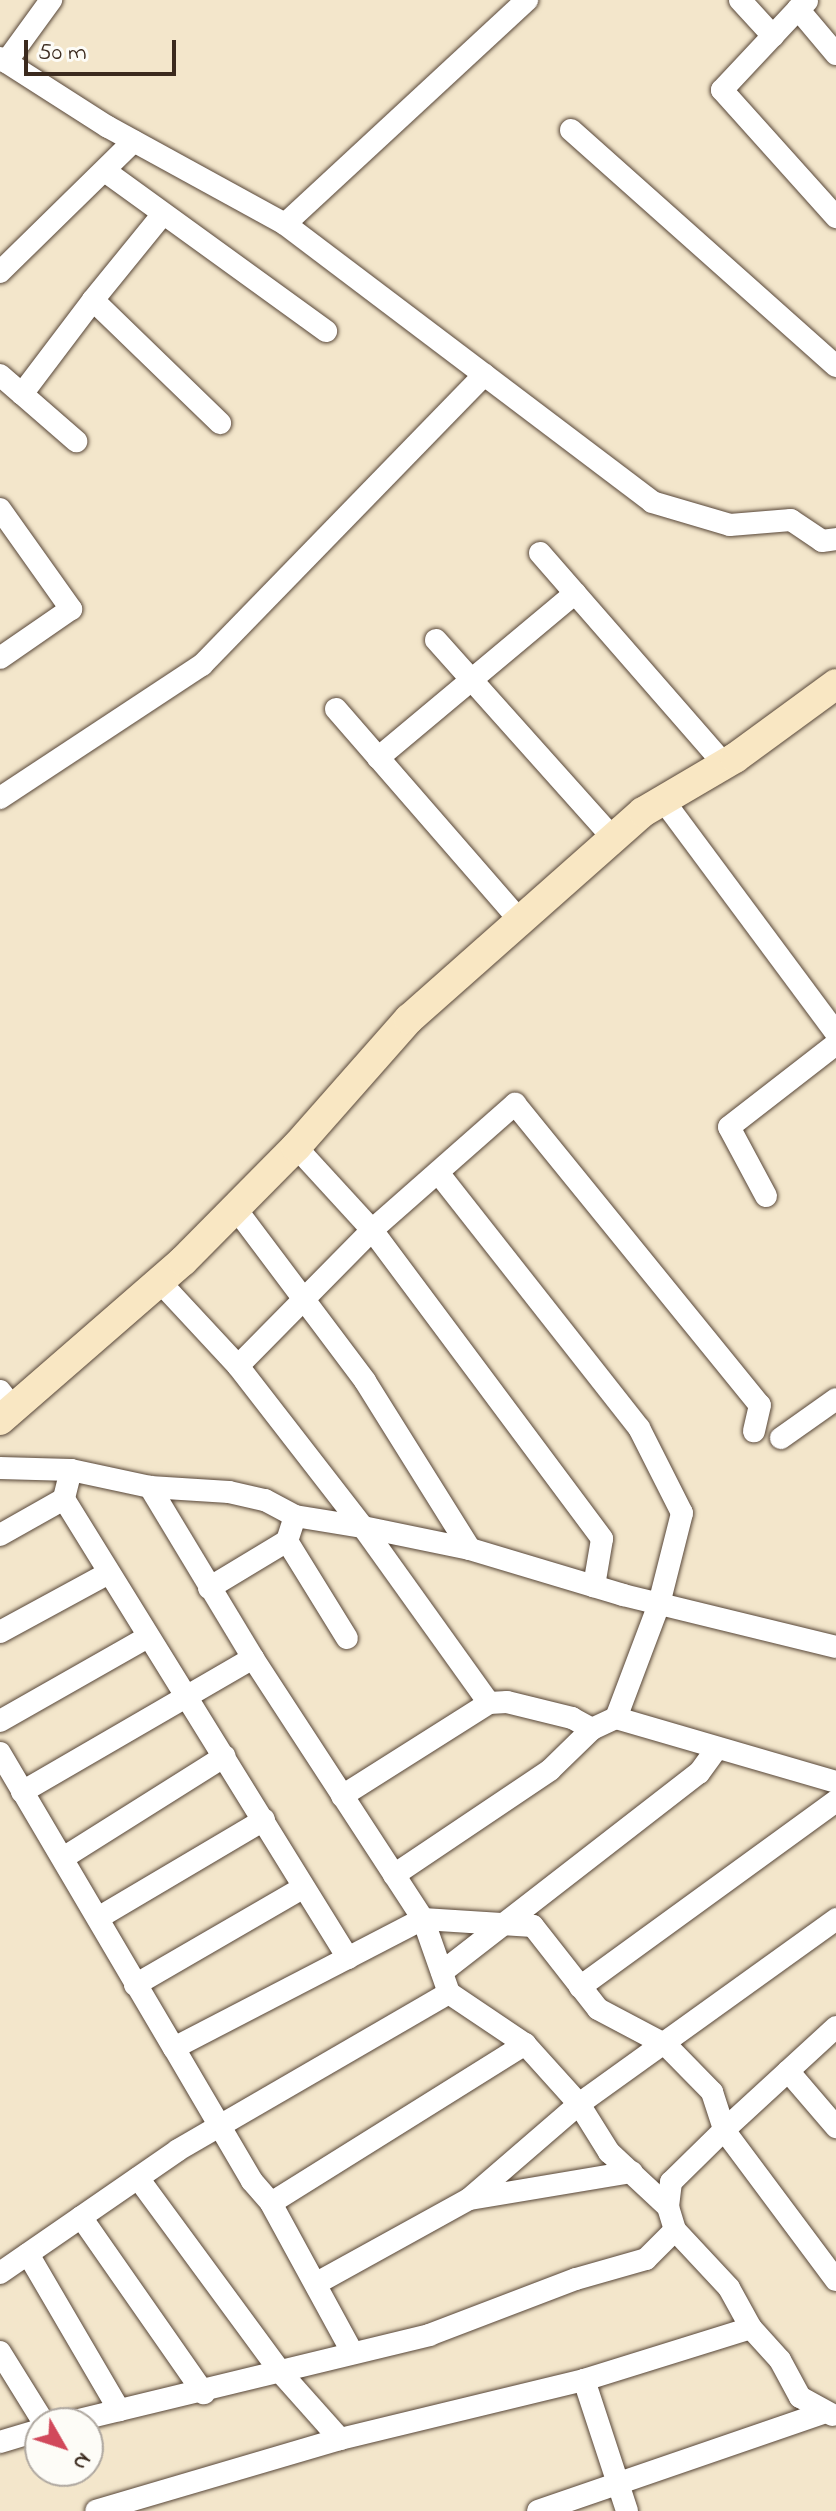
<!DOCTYPE html>
<html>
<head>
<meta charset="utf-8">
<style>
  body { margin:0 }
  #map { position:relative; width:836px; height:2511px; overflow:hidden; background:#f3e6cb; font-family:"Indie Flower",sans-serif }
  div>[style] { position:absolute }
  .roads { filter:drop-shadow(0 0 2px #574638) drop-shadow(0 0 2px #574638) }
  .street>* { height:22px; margin:-11px; padding:0 11px; transform-origin:11px; border-radius:11px; background:#fff }
  .secondary>* { height:30px; margin:-15px; padding:0 15px; transform-origin:15px; border-radius:15px; background:#f9e7c3 }
  span { translate:-50% -50%; white-space:nowrap; text-align:center; line-height:1.15; -webkit-text-stroke:6px #fdfcf7; paint-order:stroke }
  .north { position:absolute; left:24px; top:2407px; width:80px; height:80px; box-sizing:border-box; background:#fdfcf7; border:2px solid #afa8a0; border-radius:50%; rotate:129deg; font-size:22px; font-weight:700; line-height:32px; text-align:center; color:#3b2a1e }
  .north::after { content:''; display:block; margin:auto; width:28px; height:36px; background:#d1495b; clip-path:polygon(50% 0,100% 100%,50% 72%,0 100%) }
  .scale { position:absolute; left:24px; top:40px; width:152px; height:36px; box-sizing:border-box; border:4px solid #3b2a1e; border-top:0; padding-left:10px; font-size:24px; line-height:28px; white-space:nowrap; color:#3b2a1e; -webkit-text-stroke:6px #fdfcf7; paint-order:stroke }
</style>
</head>
<body>
<div id="map">
  <div class="roads">
    <div class="street">
      <i style="left:740px;top:0;width:49px;rotate:47.5deg"></i>
      <i style="left:807px;top:1px;width:12px;rotate:138deg"></i>
      <i style="left:798px;top:9px;width:59px;rotate:49.8deg"></i>
      <i style="left:798px;top:9px;width:111px;rotate:133.2deg"></i>
      <i style="left:722px;top:90px;width:171px;rotate:48.1deg"></i>
      <i style="left:0;top:58px;width:128px;rotate:32.6deg"></i>
      <i style="left:108px;top:127px;width:202px;rotate:28.7deg"></i>
      <i style="left:285px;top:224px;width:330px;rotate:-42.8deg"></i>
      <i style="left:6px;top:62px;width:77px;rotate:-54deg"></i>
      <i style="left:571px;top:130px;width:355px;rotate:41.7deg"></i>
      <i style="left:105px;top:171px;width:273px;rotate:35.9deg"></i>
      <i style="left:285px;top:224px;width:460px;rotate:37.1deg"></i>
      <i style="left:652px;top:502px;width:81px;rotate:16.4deg"></i>
      <i style="left:730px;top:525px;width:61px;rotate:-4.7deg"></i>
      <i style="left:791px;top:520px;width:37px;rotate:34deg"></i>
      <i style="left:822px;top:541px;width:14px;rotate:-8deg"></i>
      <i style="left:0;top:272px;width:187px;rotate:-44.4deg"></i>
      <i style="left:93px;top:300px;width:111px;rotate:-50.9deg"></i>
      <i style="left:0;top:375px;width:29px;rotate:41deg"></i>
      <i style="left:22px;top:394px;width:118px;rotate:-52.9deg"></i>
      <i style="left:93px;top:300px;width:177px;rotate:44.1deg"></i>
      <i style="left:22px;top:394px;width:72px;rotate:41deg"></i>
      <i style="left:0;top:509px;width:123px;rotate:54.6deg"></i>
      <i style="left:71px;top:609px;width:86px;rotate:145.4deg"></i>
      <i style="left:540px;top:553px;width:280px;rotate:48.9deg"></i>
      <i style="left:436px;top:640px;width:266px;rotate:48.2deg"></i>
      <i style="left:336px;top:709px;width:281px;rotate:49deg"></i>
      <i style="left:378px;top:758px;width:257px;rotate:-39.9deg"></i>
      <i style="left:0;top:798px;width:242px;rotate:-33.4deg"></i>
      <i style="left:202px;top:665px;width:405px;rotate:-45.8deg"></i>
      <i style="left:663px;top:800px;width:290px;rotate:53.4deg"></i>
      <i style="left:296px;top:1147px;width:113px;rotate:47.5deg"></i>
      <i style="left:372px;top:1230px;width:385px;rotate:53.3deg"></i>
      <i style="left:602px;top:1539px;width:48px;rotate:99.7deg"></i>
      <i style="left:766px;top:1196px;width:78px;rotate:-118.2deg"></i>
      <i style="left:729px;top:1127px;width:135px;rotate:-37.8deg"></i>
      <i style="left:236px;top:1209px;width:215px;rotate:53.1deg"></i>
      <i style="left:365px;top:1381px;width:198px;rotate:58deg"></i>
      <i style="left:160px;top:1282px;width:115px;rotate:47.1deg"></i>
      <i style="left:238px;top:1366px;width:204px;rotate:52.2deg"></i>
      <i style="left:363px;top:1527px;width:109px;rotate:11.6deg"></i>
      <i style="left:470px;top:1549px;width:160px;rotate:16.7deg"></i>
      <i style="left:623px;top:1595px;width:219px;rotate:13.7deg"></i>
      <i style="left:238px;top:1366px;width:191px;rotate:-45.4deg"></i>
      <i style="left:372px;top:1230px;width:191px;rotate:-41.4deg"></i>
      <i style="left:515px;top:1104px;width:388px;rotate:50.9deg"></i>
      <i style="left:760px;top:1405px;width:27px;rotate:103deg"></i>
      <i style="left:0;top:1391px;width:23px;rotate:52deg"></i>
      <i style="left:781px;top:1438px;width:67px;rotate:-35.3deg"></i>
      <i style="left:0;top:1468px;width:71px;rotate:1.6deg"></i>
      <i style="left:71px;top:1470px;width:81px;rotate:12.1deg"></i>
      <i style="left:150px;top:1487px;width:79px;rotate:3.6deg"></i>
      <i style="left:229px;top:1492px;width:37px;rotate:13deg"></i>
      <i style="left:265px;top:1500px;width:34px;rotate:28deg"></i>
      <i style="left:295px;top:1516px;width:69px;rotate:9.2deg"></i>
      <i style="left:363px;top:1527px;width:216px;rotate:54.4deg"></i>
      <i style="left:71px;top:1470px;width:30px;rotate:104deg"></i>
      <i style="left:64px;top:1499px;width:540px;rotate:58.25deg"></i>
      <i style="left:0;top:1535px;width:73px;rotate:-29.4deg"></i>
      <i style="left:287px;top:1541px;width:114px;rotate:58.3deg"></i>
      <i style="left:209px;top:1588px;width:91px;rotate:-31.1deg"></i>
      <i style="left:287px;top:1541px;width:26px;rotate:-72deg"></i>
      <i style="left:0;top:1632px;width:122px;rotate:-28.5deg"></i>
      <i style="left:616px;top:1718px;width:229px;rotate:16.2deg"></i>
      <i style="left:0;top:1721px;width:168px;rotate:-29.6deg"></i>
      <i style="left:0;top:1753px;width:342px;rotate:59.5deg"></i>
      <i style="left:174px;top:2048px;width:280px;rotate:-27.4deg"></i>
      <i style="left:423px;top:1919px;width:311px;rotate:-123.1deg"></i>
      <i style="left:253px;top:1658px;width:200px;rotate:-121.1deg"></i>
      <i style="left:22px;top:1792px;width:267px;rotate:-30.1deg"></i>
      <i style="left:342px;top:1796px;width:174px;rotate:-32.3deg"></i>
      <i style="left:489px;top:1703px;width:18px;rotate:-3deg"></i>
      <i style="left:507px;top:1702px;width:67px;rotate:13.8deg"></i>
      <i style="left:572px;top:1718px;width:23px;rotate:29deg"></i>
      <i style="left:63px;top:1858px;width:191px;rotate:-32.2deg"></i>
      <i style="left:394px;top:1875px;width:188px;rotate:-33.9deg"></i>
      <i style="left:550px;top:1770px;width:59px;rotate:-44.3deg"></i>
      <i style="left:592px;top:1729px;width:26px;rotate:-25deg"></i>
      <i style="left:616px;top:1718px;width:122px;rotate:-69.3deg"></i>
      <i style="left:659px;top:1604px;width:94px;rotate:-75.8deg"></i>
      <i style="left:682px;top:1513px;width:95px;rotate:-116.8deg"></i>
      <i style="left:639px;top:1428px;width:323px;rotate:-128.2deg"></i>
      <i style="left:98px;top:1918px;width:193px;rotate:-30.6deg"></i>
      <i style="left:442px;top:1972px;width:325px;rotate:-37.8deg"></i>
      <i style="left:699px;top:1773px;width:29px;rotate:-54deg"></i>
      <i style="left:135px;top:1985px;width:193px;rotate:-30.1deg"></i>
      <i style="left:580px;top:1987px;width:316px;rotate:-36deg"></i>
      <i style="left:449px;top:1993px;width:92px;rotate:33.9deg"></i>
      <i style="left:525px;top:2044px;width:81px;rotate:48deg"></i>
      <i style="left:579px;top:2104px;width:57px;rotate:58deg"></i>
      <i style="left:609px;top:2152px;width:81px;rotate:43deg"></i>
      <i style="left:836px;top:2027px;width:152px;rotate:137.4deg"></i>
      <i style="left:724px;top:2130px;width:187px;rotate:53.3deg"></i>
      <i style="left:174px;top:2048px;width:154px;rotate:59.6deg"></i>
      <i style="left:252px;top:2181px;width:29px;rotate:49deg"></i>
      <i style="left:788px;top:2071px;width:74px;rotate:49.4deg"></i>
      <i style="left:138px;top:2178px;width:243px;rotate:53.7deg"></i>
      <i style="left:282px;top:2374px;width:87px;rotate:48.3deg"></i>
      <i style="left:470px;top:2199px;width:164px;rotate:-9.5deg"></i>
      <i style="left:81px;top:2217px;width:215px;rotate:55.1deg"></i>
      <i style="left:28px;top:2254px;width:181px;rotate:59.7deg"></i>
      <i style="left:0;top:2273px;width:216px;rotate:-34.6deg"></i>
      <i style="left:178px;top:2150px;width:313px;rotate:-30.1deg"></i>
      <i style="left:449px;top:1993px;width:78px;rotate:-109.4deg"></i>
      <i style="left:423px;top:1919px;width:110px;rotate:3.6deg"></i>
      <i style="left:533px;top:1926px;width:105px;rotate:51.9deg"></i>
      <i style="left:598px;top:2009px;width:77px;rotate:27.9deg"></i>
      <i style="left:666px;top:2045px;width:66px;rotate:45.6deg"></i>
      <i style="left:712px;top:2092px;width:40px;rotate:72deg"></i>
      <i style="left:724px;top:2130px;width:74px;rotate:135.5deg"></i>
      <i style="left:671px;top:2182px;width:25px;rotate:97deg"></i>
      <i style="left:668px;top:2207px;width:24px;rotate:73deg"></i>
      <i style="left:675px;top:2230px;width:79px;rotate:47deg"></i>
      <i style="left:729px;top:2288px;width:46px;rotate:61.2deg"></i>
      <i style="left:751px;top:2328px;width:175px;rotate:162.7deg"></i>
      <i style="left:584px;top:2380px;width:251px;rotate:166.4deg"></i>
      <i style="left:340px;top:2439px;width:254px;rotate:163.6deg"></i>
      <i style="left:317px;top:2283px;width:174px;rotate:-28.9deg"></i>
      <i style="left:469px;top:2199px;width:145px;rotate:-40.8deg"></i>
      <i style="left:579px;top:2104px;width:317px;rotate:-35.7deg"></i>
      <i style="left:751px;top:2328px;width:43px;rotate:47.8deg"></i>
      <i style="left:780px;top:2360px;width:42px;rotate:61.6deg"></i>
      <i style="left:800px;top:2397px;width:37px;rotate:29deg"></i>
      <i style="left:351px;top:2350px;width:167px;rotate:-118.6deg"></i>
      <i style="left:271px;top:2203px;width:300px;rotate:-32deg"></i>
      <i style="left:0;top:2352px;width:84px;rotate:58.2deg"></i>
      <i style="left:584px;top:2380px;width:138px;rotate:71.8deg"></i>
      <i style="left:66px;top:2423px;width:374px;rotate:-13.6deg"></i>
      <i style="left:429px;top:2335px;width:157px;rotate:-20.9deg"></i>
      <i style="left:576px;top:2279px;width:73px;rotate:-15.9deg"></i>
      <i style="left:646px;top:2259px;width:41px;rotate:-45deg"></i>
      <i style="left:0;top:2442px;width:42px;rotate:-16.7deg"></i>
      <i style="left:538px;top:2511px;width:304px;rotate:-19deg"></i>
    </div>
    <div class="secondary">
      <i style="left:0;top:1420px;width:242px;rotate:-41deg"></i>
      <i style="left:183px;top:1261px;width:161px;rotate:-45.3deg"></i>
      <i style="left:296px;top:1147px;width:171px;rotate:-48.6deg"></i>
      <i style="left:409px;top:1019px;width:312px;rotate:-41.5deg"></i>
      <i style="left:643px;top:812px;width:107px;rotate:-30.4deg"></i>
      <i style="left:735px;top:758px;width:125px;rotate:-36.2deg"></i>
    </div>
  </div>
  <div class="north">N</div>
  <div class="scale">50 m</div>
</div>
</body>
</html>
